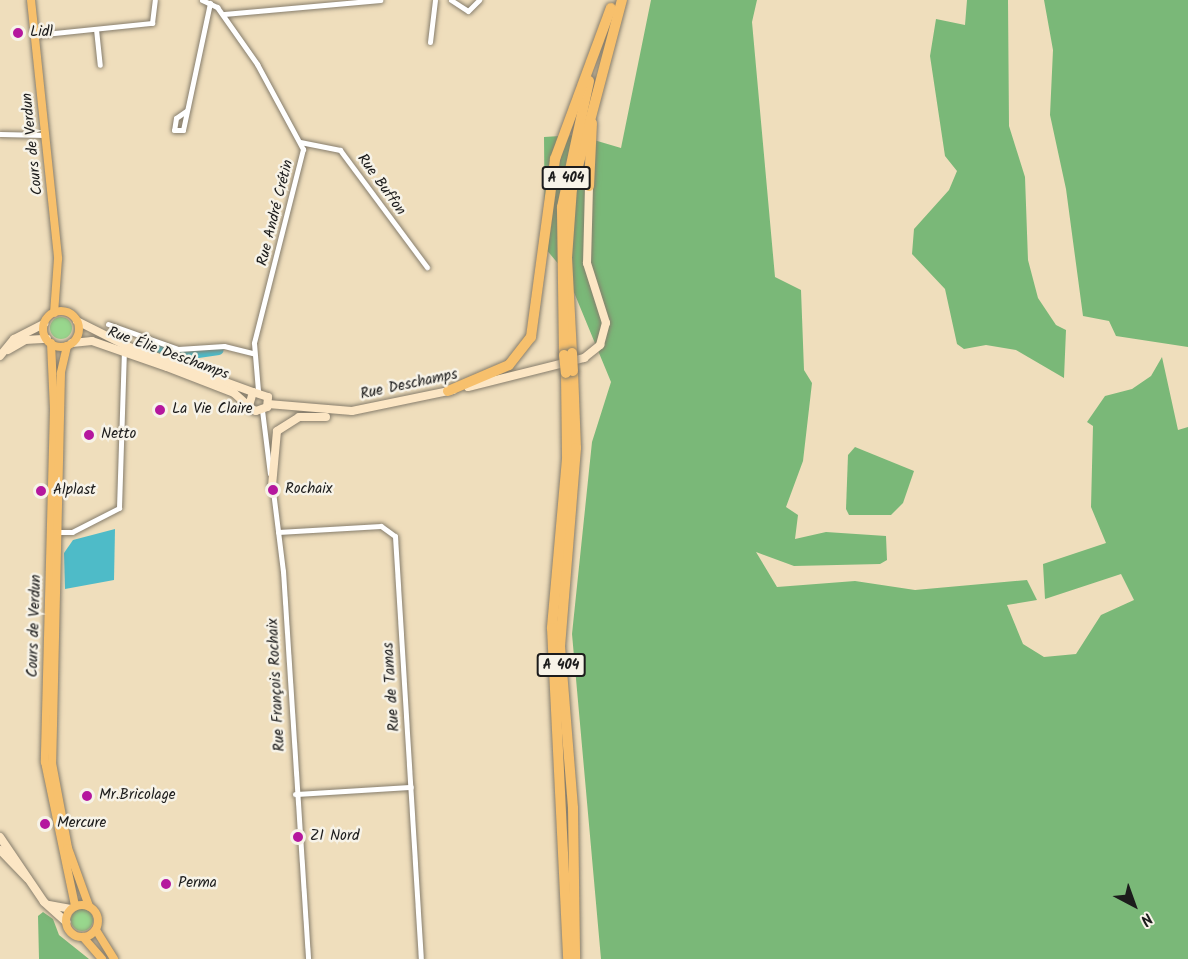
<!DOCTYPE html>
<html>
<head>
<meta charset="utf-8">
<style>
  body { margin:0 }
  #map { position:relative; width:1188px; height:959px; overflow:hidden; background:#efdebc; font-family:Kalam,sans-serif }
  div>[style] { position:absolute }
  .green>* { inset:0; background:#98d78d }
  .round { border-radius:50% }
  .forest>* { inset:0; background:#7ab878 }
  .water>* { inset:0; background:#4ebbc8 }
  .river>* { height:10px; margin:-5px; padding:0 5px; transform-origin:5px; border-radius:5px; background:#4ebbc8 }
  .roads { filter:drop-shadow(0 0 2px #867d6c) drop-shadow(0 0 2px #867d6c) }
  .minor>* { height:5px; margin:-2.5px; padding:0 2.5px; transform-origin:2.5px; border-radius:2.5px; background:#fff }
  .secondary>* { height:8px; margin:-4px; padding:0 4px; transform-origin:4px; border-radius:4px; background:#fce6c4 }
  .primary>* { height:8px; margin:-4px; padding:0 4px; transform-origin:4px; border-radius:4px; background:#f7c06c }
  .primary>.ring { margin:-4px; padding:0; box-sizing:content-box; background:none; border:8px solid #f7c06c; border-radius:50% }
  .motorway>* { height:10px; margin:-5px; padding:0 5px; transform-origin:5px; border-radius:5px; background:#f7c06c }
  .bridges { filter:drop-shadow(0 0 2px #867d6c) drop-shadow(0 0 2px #867d6c) }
  .motorway-bridge>* { height:10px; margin:-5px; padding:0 5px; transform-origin:5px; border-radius:5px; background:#f7c06c }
  .dots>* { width:16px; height:16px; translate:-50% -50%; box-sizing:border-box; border:3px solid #f7f3e8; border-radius:50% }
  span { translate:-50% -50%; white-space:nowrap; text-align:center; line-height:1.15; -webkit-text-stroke:5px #f7f3e8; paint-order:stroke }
  .shield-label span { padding:2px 4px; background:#f7f3e8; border:2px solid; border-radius:4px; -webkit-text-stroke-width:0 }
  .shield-label { font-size:14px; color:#1c1c1c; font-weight:700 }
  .poi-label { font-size:15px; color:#1c1c1c }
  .left { translate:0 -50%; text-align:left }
  .street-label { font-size:15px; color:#1c1c1c }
  .north { position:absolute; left:1104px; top:875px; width:60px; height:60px; -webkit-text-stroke:4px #f7f3e8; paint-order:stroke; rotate:139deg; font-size:16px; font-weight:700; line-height:24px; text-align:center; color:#1c1c1c }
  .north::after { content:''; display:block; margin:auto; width:21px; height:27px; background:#1c1c1c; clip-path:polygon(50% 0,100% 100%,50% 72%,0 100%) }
</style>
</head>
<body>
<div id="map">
  <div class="green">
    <i class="round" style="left:50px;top:317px;width:22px;height:22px"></i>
    <i class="round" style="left:71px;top:909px;width:22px;height:22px"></i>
  </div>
  <div class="forest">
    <i style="clip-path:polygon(651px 0,757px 0,752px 22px,775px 277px,801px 290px,804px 370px,812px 383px,803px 461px,786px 507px,798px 515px,795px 539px,826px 532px,886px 536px,887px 560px,880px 564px,794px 566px,756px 552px,777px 587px,855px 581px,915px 590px,1027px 580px,1037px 600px,1007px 605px,1023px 644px,1044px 657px,1076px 654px,1101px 615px,1134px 600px,1121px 574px,1045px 599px,1043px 564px,1106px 543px,1091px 507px,1093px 426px,1087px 422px,1105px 396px,1132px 389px,1151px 376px,1162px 357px,1178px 430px,1188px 427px,1188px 959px,601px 959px,572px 634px,592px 442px,611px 382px,566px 273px,545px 248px,544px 137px,577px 135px,621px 148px)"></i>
    <i style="clip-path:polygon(967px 0,1008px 0,1009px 126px,1025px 177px,1028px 260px,1038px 298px,1056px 325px,1066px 330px,1064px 378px,1016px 350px,986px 345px,964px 349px,957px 344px,945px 289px,912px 254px,914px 229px,949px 190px,957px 171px,945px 156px,930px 56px,936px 19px,965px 25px)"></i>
    <i style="clip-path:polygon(1044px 0,1188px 0,1188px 347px,1116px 336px,1109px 321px,1083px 316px,1066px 189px,1050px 115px,1053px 50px)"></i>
    <i style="clip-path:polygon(855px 447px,914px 471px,903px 503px,891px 515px,849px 515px,846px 509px,848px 455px)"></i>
    <i style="clip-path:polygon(43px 912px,53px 919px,59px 935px,89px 959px,39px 959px,38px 916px)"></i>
  </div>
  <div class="water">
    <i style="clip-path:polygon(115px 529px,114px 580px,65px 589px,64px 553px,73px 540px)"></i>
  </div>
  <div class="river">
    <i style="left:157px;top:349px;width:22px;rotate:18deg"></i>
    <i style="left:178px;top:356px;width:41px;rotate:-8.3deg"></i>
  </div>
  <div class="roads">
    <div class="minor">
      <i style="left:202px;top:0;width:17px;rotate:25deg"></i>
      <i style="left:217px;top:7px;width:70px;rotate:54.9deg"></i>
      <i style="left:257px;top:64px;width:97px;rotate:61.6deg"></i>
      <i style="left:303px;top:149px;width:200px;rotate:104.2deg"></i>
      <i style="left:254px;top:343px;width:48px;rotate:85.2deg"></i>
      <i style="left:451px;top:0;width:20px;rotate:33deg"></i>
      <i style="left:468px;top:11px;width:16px;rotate:-45deg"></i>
      <i style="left:224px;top:14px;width:157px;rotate:-5.1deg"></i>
      <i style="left:96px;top:29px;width:36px;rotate:84deg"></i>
      <i style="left:35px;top:35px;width:118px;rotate:-5.9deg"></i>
      <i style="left:152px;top:23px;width:23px;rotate:-83deg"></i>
      <i style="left:430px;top:42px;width:42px;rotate:-83.2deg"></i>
      <i style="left:186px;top:111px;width:12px;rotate:145deg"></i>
      <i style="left:176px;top:118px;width:12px;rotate:99deg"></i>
      <i style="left:174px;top:130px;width:9px"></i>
      <i style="left:183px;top:130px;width:130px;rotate:-78deg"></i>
      <i style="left:0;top:134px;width:45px;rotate:1.3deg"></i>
      <i style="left:300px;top:142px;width:41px;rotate:11.3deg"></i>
      <i style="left:340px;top:150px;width:146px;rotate:53.4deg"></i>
      <i style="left:108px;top:324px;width:74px;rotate:19.7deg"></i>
      <i style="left:178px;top:349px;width:46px;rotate:-3.7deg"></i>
      <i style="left:224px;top:346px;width:30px;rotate:14deg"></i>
      <i style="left:262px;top:410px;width:64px;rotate:82.9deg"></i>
      <i style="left:272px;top:483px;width:89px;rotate:82.9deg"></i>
      <i style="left:283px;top:571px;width:389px;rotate:86.3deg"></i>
      <i style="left:58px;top:532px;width:14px"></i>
      <i style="left:72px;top:532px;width:53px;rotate:-27.1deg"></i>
      <i style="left:119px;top:508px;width:157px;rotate:-88.2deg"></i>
      <i style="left:278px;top:532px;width:103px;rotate:-3.3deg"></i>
      <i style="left:381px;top:526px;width:17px;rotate:36deg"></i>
      <i style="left:395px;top:536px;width:424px;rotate:86.5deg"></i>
      <i style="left:295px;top:794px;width:116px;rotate:-3.5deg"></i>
    </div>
    <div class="secondary">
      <i style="left:77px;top:321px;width:56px;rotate:26.6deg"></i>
      <i style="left:127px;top:346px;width:134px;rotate:20.1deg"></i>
      <i style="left:72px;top:343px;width:20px;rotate:-6deg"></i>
      <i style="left:92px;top:341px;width:79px;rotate:19.1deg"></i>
      <i style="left:167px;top:367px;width:72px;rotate:21.2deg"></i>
      <i style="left:234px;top:393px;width:24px;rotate:42deg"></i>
      <i style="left:252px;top:409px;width:4px;rotate:27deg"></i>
      <i style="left:256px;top:411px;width:12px;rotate:-20deg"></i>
      <i style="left:267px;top:407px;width:10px;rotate:-84deg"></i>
      <i style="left:268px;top:397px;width:16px;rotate:-162deg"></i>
      <i style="left:253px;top:392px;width:15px;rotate:106deg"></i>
      <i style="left:8px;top:350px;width:20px;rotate:-30deg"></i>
      <i style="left:25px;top:340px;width:22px;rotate:-3deg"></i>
      <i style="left:0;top:356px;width:22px;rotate:-51deg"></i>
      <i style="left:14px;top:339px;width:34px;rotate:-27deg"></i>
      <i style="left:468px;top:387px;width:120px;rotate:-14deg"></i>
      <i style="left:584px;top:358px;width:21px;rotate:-39deg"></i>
      <i style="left:600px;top:345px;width:23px;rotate:-75deg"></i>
      <i style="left:606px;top:323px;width:63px;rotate:-107.6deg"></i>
      <i style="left:587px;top:263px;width:77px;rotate:-88.5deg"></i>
      <i style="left:268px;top:404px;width:84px;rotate:4.8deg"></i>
      <i style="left:352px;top:411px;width:103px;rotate:-11.7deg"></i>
      <i style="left:272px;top:486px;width:55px;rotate:-84.8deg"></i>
      <i style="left:277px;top:431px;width:26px;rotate:-32deg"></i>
      <i style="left:299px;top:417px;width:27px"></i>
      <i style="left:0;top:837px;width:78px;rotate:55.9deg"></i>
      <i style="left:44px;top:902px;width:30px;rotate:42deg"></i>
      <i style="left:0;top:850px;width:40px;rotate:46deg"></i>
      <i style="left:49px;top:905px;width:22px;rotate:10deg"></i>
    </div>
    <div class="primary">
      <i style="left:31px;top:0;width:260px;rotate:84deg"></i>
      <i style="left:58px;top:259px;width:54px;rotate:94.2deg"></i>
      <i class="ring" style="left:43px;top:311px;width:28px;height:28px"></i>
      <i style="left:51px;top:343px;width:66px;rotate:87.4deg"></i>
      <i style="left:54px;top:409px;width:353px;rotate:91.5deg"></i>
      <i style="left:45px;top:762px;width:147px;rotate:78.2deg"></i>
      <i style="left:67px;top:346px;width:28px;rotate:103deg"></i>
      <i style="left:61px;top:373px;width:390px;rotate:91.3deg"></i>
      <i style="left:52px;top:763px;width:86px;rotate:79.3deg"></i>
      <i style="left:68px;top:848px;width:62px;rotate:70.1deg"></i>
      <i class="ring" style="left:66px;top:905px;width:24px;height:24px"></i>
      <i style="left:96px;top:930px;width:34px;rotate:58deg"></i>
      <i style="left:83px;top:937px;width:29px;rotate:49deg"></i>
    </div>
    <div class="motorway">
      <i style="left:589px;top:186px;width:63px;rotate:-87.3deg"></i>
      <i style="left:572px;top:353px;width:95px;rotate:-93deg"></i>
      <i style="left:567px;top:258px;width:69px;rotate:-85.9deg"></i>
      <i style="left:572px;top:189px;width:196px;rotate:-75.2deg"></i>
      <i style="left:564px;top:355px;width:148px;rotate:-90.8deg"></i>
      <i style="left:562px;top:207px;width:129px;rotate:-77.9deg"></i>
      <i style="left:573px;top:371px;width:77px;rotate:87.8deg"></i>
      <i style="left:576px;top:448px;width:199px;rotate:94.6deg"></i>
      <i style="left:560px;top:646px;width:163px;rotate:85.4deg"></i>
      <i style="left:573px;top:808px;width:151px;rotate:89.2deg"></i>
      <i style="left:566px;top:373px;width:86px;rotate:89.3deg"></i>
      <i style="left:567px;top:459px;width:170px;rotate:95.1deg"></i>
      <i style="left:552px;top:628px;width:331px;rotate:87.2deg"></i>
      <i style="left:448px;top:391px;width:66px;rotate:-23.1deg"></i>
      <i style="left:509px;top:365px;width:36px;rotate:-52deg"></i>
      <i style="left:531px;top:337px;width:180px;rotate:-82.3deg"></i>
      <i style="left:555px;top:159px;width:161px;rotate:-69.7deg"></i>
    </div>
  </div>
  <div class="bridges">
    <div class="motorway-bridge">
      <i style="left:572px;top:353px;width:18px;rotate:87deg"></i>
      <i style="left:564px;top:355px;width:18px;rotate:84deg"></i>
    </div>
  </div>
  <div class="dots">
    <i style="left:18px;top:33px;background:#b5179e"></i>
    <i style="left:160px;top:410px;background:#b5179e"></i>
    <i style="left:89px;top:435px;background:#b5179e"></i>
    <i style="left:273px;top:490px;background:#b5179e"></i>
    <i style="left:41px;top:491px;background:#b5179e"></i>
    <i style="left:87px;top:796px;background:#b5179e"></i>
    <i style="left:45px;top:824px;background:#b5179e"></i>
    <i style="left:298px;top:837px;background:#b5179e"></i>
    <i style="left:166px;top:884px;background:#b5179e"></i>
  </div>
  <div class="shield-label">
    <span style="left:566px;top:178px">A 404</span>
    <span style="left:561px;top:665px">A 404</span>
  </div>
  <div class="poi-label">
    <span class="left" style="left:30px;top:33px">Lidl</span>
    <span class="left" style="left:172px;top:410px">La Vie Claire</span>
    <span class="left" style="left:101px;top:435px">Netto</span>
    <span class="left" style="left:285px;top:490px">Rochaix</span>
    <span class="left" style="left:53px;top:491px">Alplast</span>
    <span class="left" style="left:99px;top:796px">Mr.Bricolage</span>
    <span class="left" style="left:57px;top:824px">Mercure</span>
    <span class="left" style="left:310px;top:837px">ZI Nord</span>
    <span class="left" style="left:178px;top:884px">Perma</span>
  </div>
  <div class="street-label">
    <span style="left:33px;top:144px;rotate:-96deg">Cours de Verdun</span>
    <span style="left:381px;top:185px;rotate:54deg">Rue Buffon</span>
    <span style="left:276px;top:213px;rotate:-76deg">Rue André Crétin</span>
    <span style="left:168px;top:354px;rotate:20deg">Rue Élie Deschamps</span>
    <span style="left:409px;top:385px;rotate:-12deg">Rue Deschamps</span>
    <span style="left:35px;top:626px;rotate:-88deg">Cours de Verdun</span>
    <span style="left:277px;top:685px;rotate:-93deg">Rue François Rochaix</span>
    <span style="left:392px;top:687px;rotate:-94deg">Rue de Tamas</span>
  </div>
  <div class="north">N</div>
</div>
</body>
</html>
